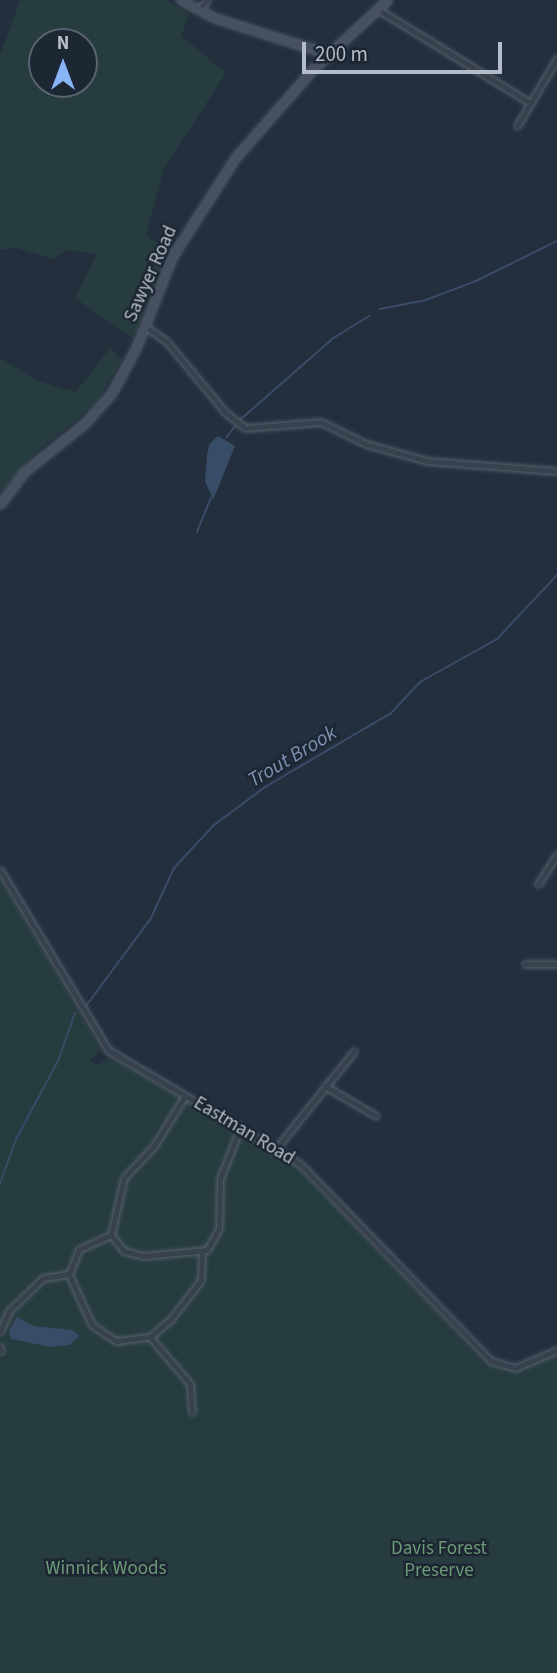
<!DOCTYPE html>
<html>
<head>
<meta charset="utf-8">
<style>
  body { margin:0 }
  #map { position:relative; width:557px; height:1673px; overflow:hidden; background:#242f3e; font-family:"Source Sans 3",sans-serif }
  div>[style] { position:absolute }
  .green>* { inset:0; background:#263c3f }
  .water>* { inset:0; background:#394c67 }
  .stream>* { height:2px; margin:-1px; padding:0 1px; transform-origin:1px; border-radius:1px; background:#394c67 }
  .roads { filter:drop-shadow(0 0 2px #565f6c) drop-shadow(0 0 2px #565f6c) }
  .street>* { height:5px; margin:-2.5px; padding:0 2.5px; transform-origin:2.5px; border-radius:2.5px; background:#38414e }
  .secondary>* { height:7px; margin:-3.5px; padding:0 3.5px; transform-origin:3.5px; border-radius:3.5px; background:#465061 }
  span { translate:-50% -50%; white-space:nowrap; text-align:center; line-height:1.15; -webkit-text-stroke:5px #1d2633; paint-order:stroke }
  .street-label { font-size:19px; color:#b4bcc9 }
  .park-label { font-size:19px; color:#6b9a76 }
  .water-label { font-size:21px; color:#7c92b1; font-style:italic }
  .north { position:absolute; left:28px; top:28px; width:70px; height:70px; box-sizing:border-box; background:#1d2633; border:2px solid #59626f; border-radius:50%; rotate:0deg; font-size:19px; font-weight:700; line-height:28px; text-align:center; color:#b4bcc9 }
  .north::after { content:''; display:block; margin:auto; width:24px; height:32px; background:#8ab4f8; clip-path:polygon(50% 0,100% 100%,50% 72%,0 100%) }
  .scale { position:absolute; left:302px; top:42px; width:200px; height:32px; box-sizing:border-box; border:4px solid #b4bcc9; border-top:0; padding-left:9px; font-size:21px; line-height:24px; white-space:nowrap; color:#b4bcc9; -webkit-text-stroke:5px #1d2633; paint-order:stroke }
</style>
</head>
<body>
<div id="map">
  <div class="green">
    <i style="clip-path:polygon(evenodd,20px 0,166px 0,189px 14px,181px 36px,226px 73px,164px 168px,146px 235px,169px 251px,133px 339px,75px 298px,97px 254px,67px 250px,52px 259px,14px 247px,0 250px,0 56px,20px 0,84px 42px,84px 84px,42px 84px,42px 42px,84px 42px)"></i>
    <i style="clip-path:polygon(110px 348px,122px 360px,96px 404px,31px 457px,0 494px,0 358px,38px 381px,76px 392px)"></i>
    <i style="clip-path:polygon(0 880px,101px 1049px,90px 1061px,98px 1065px,110px 1056px,297px 1167px,481px 1359px,500px 1368px,519px 1369px,557px 1354px,557px 1673px,0 1673px)"></i>
  </div>
  <div class="water">
    <i style="clip-path:polygon(218px 436px,235px 446px,213px 500px,205px 481px,207px 456px,209px 444px)"></i>
    <i style="clip-path:polygon(17px 1317px,34px 1326px,72px 1330px,80px 1336px,69px 1345px,51px 1347px,11px 1339px,9px 1331px)"></i>
  </div>
  <div class="stream">
    <i style="left:380px;top:309px;width:47px;rotate:-11.1deg"></i>
    <i style="left:426px;top:300px;width:53px;rotate:-20.8deg"></i>
    <i style="left:476px;top:281px;width:90px;rotate:-26.3deg"></i>
    <i style="left:241px;top:419px;width:121px;rotate:-41.3deg"></i>
    <i style="left:332px;top:339px;width:44px;rotate:-31.9deg"></i>
    <i style="left:226px;top:438px;width:15px;rotate:-53deg"></i>
    <i style="left:197px;top:532px;width:37px;rotate:-68deg"></i>
    <i style="left:86px;top:1006px;width:109px;rotate:-53.5deg"></i>
    <i style="left:151px;top:918px;width:55px;rotate:-65.3deg"></i>
    <i style="left:174px;top:868px;width:59px;rotate:-47.1deg"></i>
    <i style="left:214px;top:825px;width:64px;rotate:-36.7deg"></i>
    <i style="left:265px;top:787px;width:146px;rotate:-30.4deg"></i>
    <i style="left:391px;top:713px;width:42px;rotate:-46.9deg"></i>
    <i style="left:420px;top:682px;width:88px;rotate:-29.2deg"></i>
    <i style="left:497px;top:639px;width:88px;rotate:-46.8deg"></i>
    <i style="left:0;top:1184px;width:48px;rotate:-70.4deg"></i>
    <i style="left:16px;top:1139px;width:89px;rotate:-61.7deg"></i>
    <i style="left:58px;top:1061px;width:51px;rotate:-70.5deg"></i>
  </div>
  <div class="roads">
    <div class="street">
      <i style="left:199px;top:10px;width:13px;rotate:-51deg"></i>
      <i style="left:379px;top:10px;width:177px;rotate:31.6deg"></i>
      <i style="left:517px;top:126px;width:79px;rotate:-59.5deg"></i>
      <i style="left:145px;top:326px;width:27px;rotate:36deg"></i>
      <i style="left:167px;top:342px;width:92px;rotate:50.3deg"></i>
      <i style="left:226px;top:413px;width:24px;rotate:38deg"></i>
      <i style="left:245px;top:428px;width:76px;rotate:-4.5deg"></i>
      <i style="left:321px;top:422px;width:50px;rotate:26.1deg"></i>
      <i style="left:366px;top:444px;width:63px;rotate:15.6deg"></i>
      <i style="left:427px;top:461px;width:130px;rotate:4.4deg"></i>
      <i style="left:0;top:870px;width:210px;rotate:59deg"></i>
      <i style="left:108px;top:1050px;width:223px;rotate:30.7deg"></i>
      <i style="left:300px;top:1164px;width:274px;rotate:45.9deg"></i>
      <i style="left:491px;top:1361px;width:25px;rotate:16deg"></i>
      <i style="left:515px;top:1368px;width:46px;rotate:-23.2deg"></i>
      <i style="left:538px;top:884px;width:35px;rotate:-57deg"></i>
      <i style="left:525px;top:964px;width:32px"></i>
      <i style="left:325px;top:1086px;width:59px;rotate:30.5deg"></i>
      <i style="left:185px;top:1096px;width:59px;rotate:121.8deg"></i>
      <i style="left:154px;top:1146px;width:44px;rotate:133.2deg"></i>
      <i style="left:124px;top:1178px;width:58px;rotate:102.8deg"></i>
      <i style="left:111px;top:1235px;width:21px;rotate:51deg"></i>
      <i style="left:124px;top:1251px;width:20px;rotate:15deg"></i>
      <i style="left:143px;top:1256px;width:64px;rotate:-5.4deg"></i>
      <i style="left:207px;top:1250px;width:25px;rotate:-61deg"></i>
      <i style="left:219px;top:1228px;width:49px;rotate:-88.8deg"></i>
      <i style="left:220px;top:1179px;width:52px;rotate:-68.4deg"></i>
      <i style="left:274px;top:1151px;width:128px;rotate:-51.3deg"></i>
      <i style="left:111px;top:1235px;width:35px;rotate:156deg"></i>
      <i style="left:79px;top:1249px;width:28px;rotate:111deg"></i>
      <i style="left:69px;top:1275px;width:55px;rotate:65.3deg"></i>
      <i style="left:92px;top:1325px;width:29px;rotate:34deg"></i>
      <i style="left:116px;top:1341px;width:34px;rotate:-7deg"></i>
      <i style="left:150px;top:1337px;width:28px;rotate:-41deg"></i>
      <i style="left:171px;top:1319px;width:49px;rotate:-52.4deg"></i>
      <i style="left:201px;top:1280px;width:26px;rotate:-88deg"></i>
      <i style="left:0;top:1331px;width:22px;rotate:-66deg"></i>
      <i style="left:9px;top:1311px;width:47px;rotate:-44.1deg"></i>
      <i style="left:43px;top:1278px;width:26px;rotate:-9deg"></i>
      <i style="left:150px;top:1337px;width:62px;rotate:49.6deg"></i>
      <i style="left:190px;top:1384px;width:28px;rotate:86deg"></i>
      <i style="left:0;top:1347px;width:4px;rotate:76deg"></i>
    </div>
    <div class="secondary">
      <i style="left:181px;top:0;width:38px;rotate:28deg"></i>
      <i style="left:215px;top:18px;width:120px;rotate:17.5deg"></i>
      <i style="left:0;top:504px;width:40px;rotate:-53deg"></i>
      <i style="left:24px;top:472px;width:77px;rotate:-38.7deg"></i>
      <i style="left:84px;top:424px;width:40px;rotate:-48deg"></i>
      <i style="left:111px;top:394px;width:52px;rotate:-61.5deg"></i>
      <i style="left:136px;top:348px;width:98px;rotate:-68.4deg"></i>
      <i style="left:172px;top:257px;width:117px;rotate:-57.5deg"></i>
      <i style="left:235px;top:158px;width:117px;rotate:-48.8deg"></i>
      <i style="left:312px;top:70px;width:103px;rotate:-43deg"></i>
    </div>
  </div>
  <div class="street-label">
    <span style="left:151px;top:274px;rotate:-66deg">Sawyer Road</span>
    <span style="left:244px;top:1131px;rotate:31deg">Eastman Road</span>
  </div>
  <div class="park-label">
    <span style="left:439px;top:1560px">Davis Forest<br>Preserve</span>
    <span style="left:106px;top:1569px">Winnick Woods</span>
  </div>
  <div class="water-label">
    <span style="left:292px;top:756px;rotate:-31deg">Trout Brook</span>
  </div>
  <div class="north">N</div>
  <div class="scale">200 m</div>
</div>
</body>
</html>
